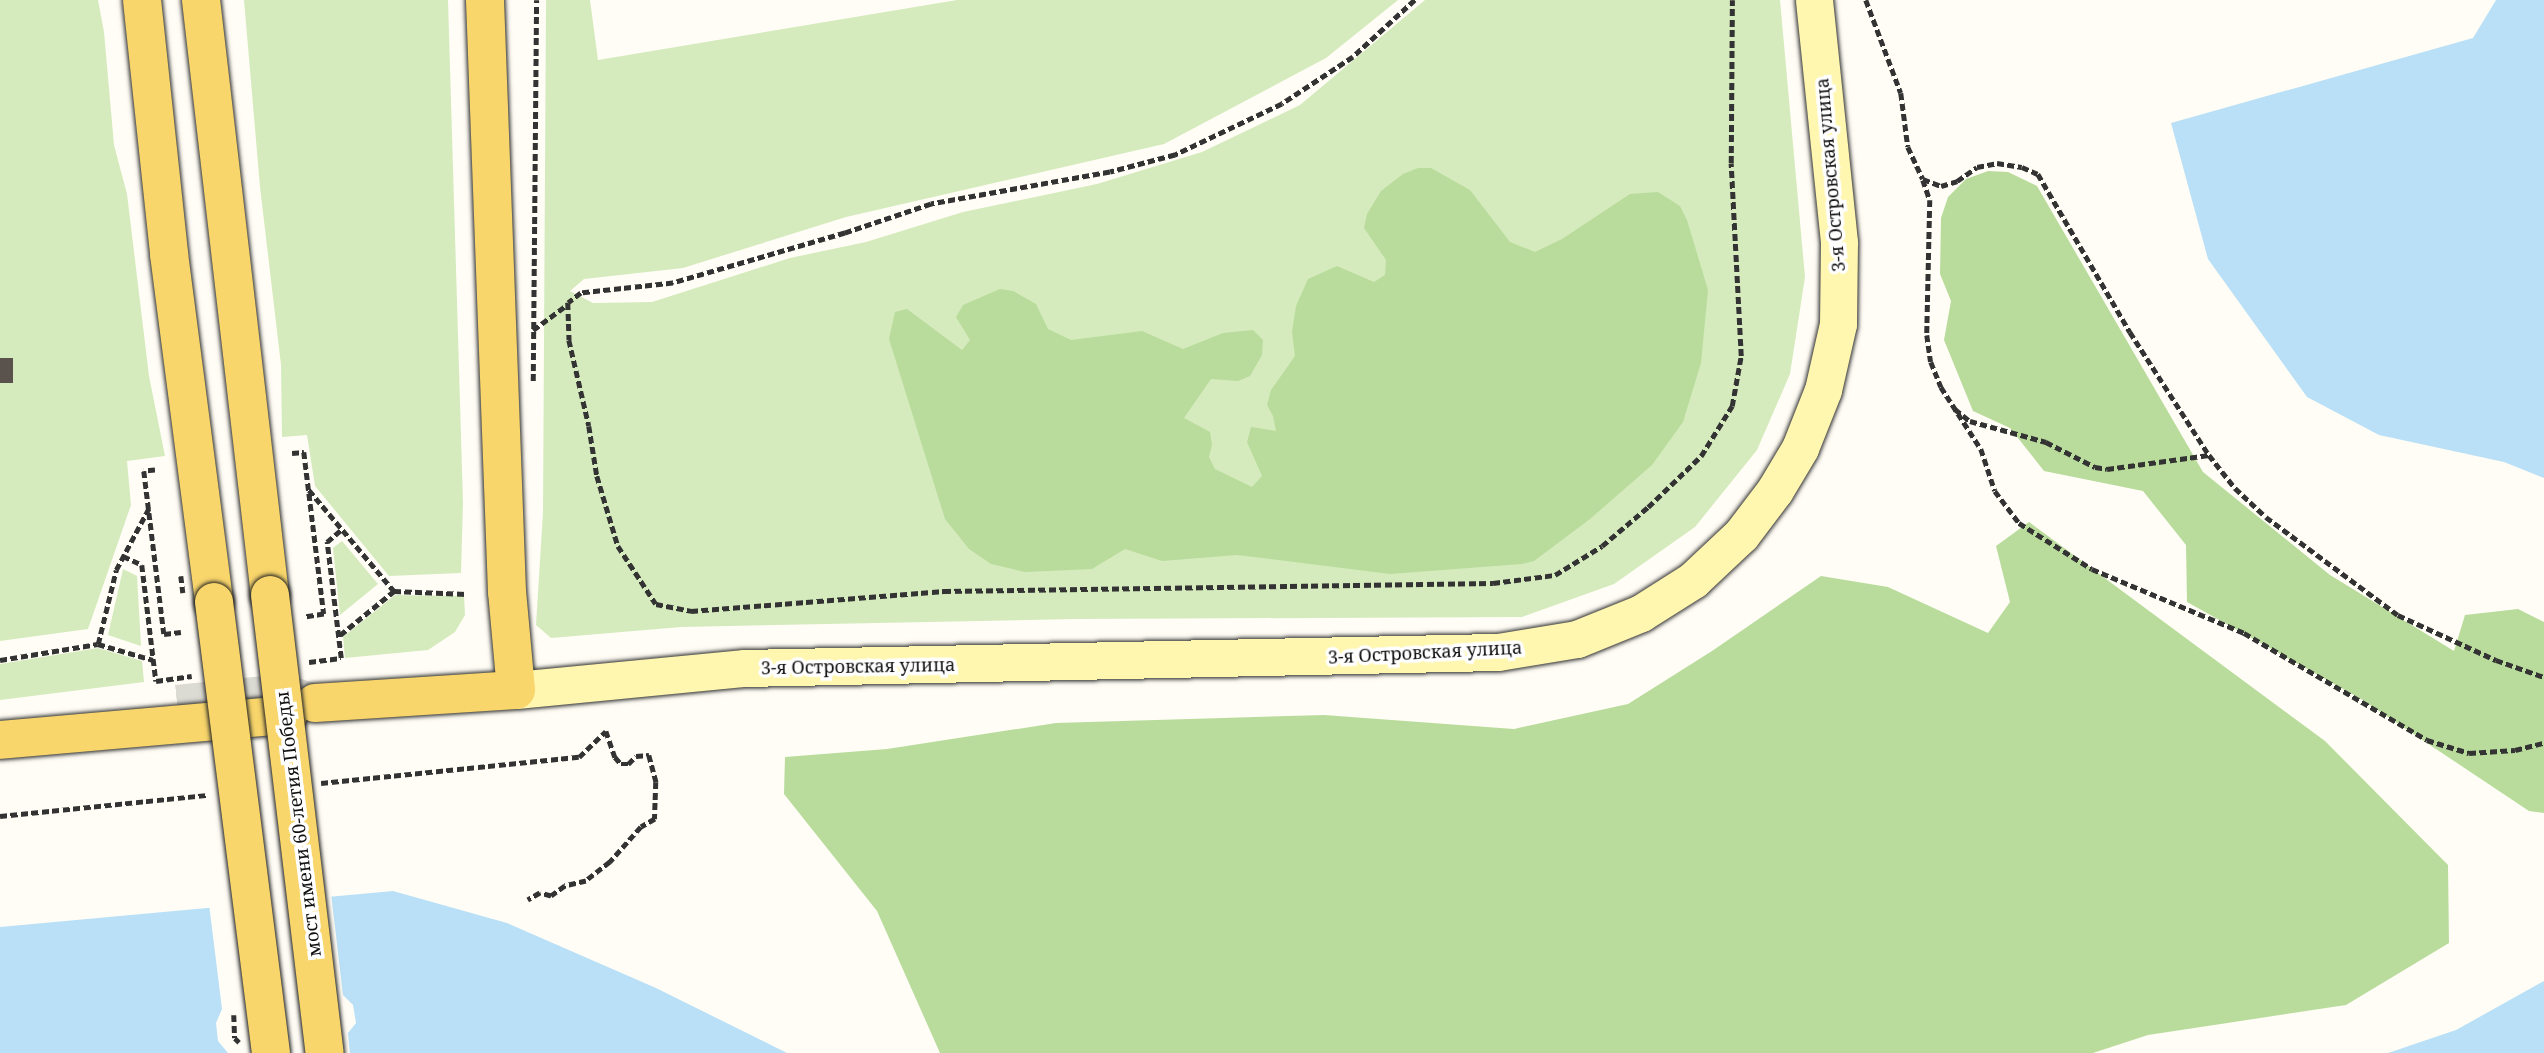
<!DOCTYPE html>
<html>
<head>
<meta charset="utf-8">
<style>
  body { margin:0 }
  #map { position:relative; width:2544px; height:1053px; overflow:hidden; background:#fffdf5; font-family:"Noto Serif",serif }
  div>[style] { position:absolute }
  .green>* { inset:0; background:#d5ebbd }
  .forest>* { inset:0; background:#b9dc9c }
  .water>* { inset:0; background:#b9e0f7 }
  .pier>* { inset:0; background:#fffdf5 }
  .building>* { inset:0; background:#5a524d; transform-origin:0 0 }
  .primary-tunnel>* { height:38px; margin-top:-19px; transform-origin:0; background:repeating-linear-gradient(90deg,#dbdad3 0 38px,transparent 0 57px) }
  .path>* { height:4.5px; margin-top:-2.25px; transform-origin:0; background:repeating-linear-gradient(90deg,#333 0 7px,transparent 0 10.5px) }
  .roads { filter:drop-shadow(0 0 2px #333) drop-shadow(0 0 2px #333) }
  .secondary>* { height:37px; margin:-18.5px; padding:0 18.5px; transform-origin:18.5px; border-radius:18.5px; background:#fff6b0 }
  .primary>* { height:38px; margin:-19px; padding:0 19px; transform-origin:19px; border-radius:19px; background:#f9d66b }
  .path-bridge>* { height:4.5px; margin-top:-2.25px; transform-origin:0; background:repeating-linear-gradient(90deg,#333 0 7px,transparent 0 10.5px) }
  .bridges { filter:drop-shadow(0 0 2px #222) drop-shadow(0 0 2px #222) }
  .primary-bridge>* { height:38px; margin:-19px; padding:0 19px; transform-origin:19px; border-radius:19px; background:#f9d66b }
  span { translate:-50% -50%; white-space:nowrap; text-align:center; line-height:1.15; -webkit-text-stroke:7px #fff; paint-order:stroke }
  .street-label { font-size:18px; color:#111 }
</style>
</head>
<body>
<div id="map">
  <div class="green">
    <i style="clip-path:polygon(0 0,98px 0,104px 32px,114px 145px,127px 194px,149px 376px,165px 456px,127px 461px,131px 505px,88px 629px,0 641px)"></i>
    <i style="clip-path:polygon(244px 0,448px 0,463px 503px,461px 573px,389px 576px,315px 486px,307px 435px,282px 437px,281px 365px,260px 187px)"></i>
    <i style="clip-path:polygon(546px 0,590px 0,598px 60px,957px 0,1398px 0,1326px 58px,1164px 144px,846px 217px,683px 268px,584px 279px,570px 291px,593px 303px,652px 302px,790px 258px,866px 242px,963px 212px,1097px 184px,1202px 152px,1300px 105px,1425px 0,1780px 0,1805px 277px,1790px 374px,1757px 450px,1695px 527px,1614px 584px,1522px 617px,1074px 619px,681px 627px,551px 638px,536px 625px,543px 512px)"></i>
    <i style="clip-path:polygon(342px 541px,378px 584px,340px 615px,333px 548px)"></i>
    <i style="clip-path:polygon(123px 569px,137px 576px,141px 646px,108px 635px)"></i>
    <i style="clip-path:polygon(395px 595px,464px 596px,465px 615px,455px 632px,428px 650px,345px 658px,343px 637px)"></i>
    <i style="clip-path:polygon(98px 648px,142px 661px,144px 682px,0 700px,0 664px)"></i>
  </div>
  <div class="forest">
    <i style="clip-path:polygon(1418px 168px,1431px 168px,1470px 190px,1510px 242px,1535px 252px,1562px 239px,1630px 194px,1658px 192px,1680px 206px,1687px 220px,1708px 290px,1701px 363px,1683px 422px,1652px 465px,1590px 519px,1534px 561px,1522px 564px,1390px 574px,1237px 555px,1162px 561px,1125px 549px,1092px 569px,1025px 572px,991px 564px,969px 549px,945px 519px,889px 339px,895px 312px,907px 309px,962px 350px,970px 340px,956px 317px,963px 305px,1000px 289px,1013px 291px,1036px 304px,1048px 329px,1071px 340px,1142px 331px,1183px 349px,1223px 333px,1253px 330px,1263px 340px,1262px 355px,1250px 376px,1238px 381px,1211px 379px,1184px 418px,1210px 432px,1212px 445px,1209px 457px,1215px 469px,1252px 487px,1262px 476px,1247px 442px,1251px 427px,1276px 431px,1273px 416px,1267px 405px,1271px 390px,1295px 356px,1292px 332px,1296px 306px,1308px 279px,1337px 266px,1374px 282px,1385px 275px,1386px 260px,1364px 228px,1367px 214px,1381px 191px,1403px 174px)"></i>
    <i style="clip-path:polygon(1988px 171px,2008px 172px,2037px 186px,2203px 472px,2330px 575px,2454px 651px,2465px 615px,2518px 609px,2544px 622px,2544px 813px,2529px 811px,2361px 699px,2187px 602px,2186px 545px,2143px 491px,2044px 471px,2010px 428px,1973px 411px,1944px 340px,1951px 301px,1940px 274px,1941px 218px,1948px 197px,1966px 179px)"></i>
    <i style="clip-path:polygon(2029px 522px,2325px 741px,2448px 865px,2449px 943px,2346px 1005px,2148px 1035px,2093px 1053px,940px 1053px,877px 911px,784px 794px,785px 757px,887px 749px,1056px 723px,1324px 715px,1514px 729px,1628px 704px,1712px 651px,1821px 576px,1888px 587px,1988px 633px,2010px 602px,1996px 546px)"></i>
  </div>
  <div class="water">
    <i style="clip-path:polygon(2496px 0,2544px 0,2544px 478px,2504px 462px,2379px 435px,2307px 397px,2208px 259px,2171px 123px,2473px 38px)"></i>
    <i style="clip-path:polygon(393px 891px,507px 923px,656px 988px,787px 1053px,0 1053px,0 927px)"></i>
    <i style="clip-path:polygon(2544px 981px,2544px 1053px,2388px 1053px,2456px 1030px)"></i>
  </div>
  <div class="pier">
    <i style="clip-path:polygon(331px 893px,343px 995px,353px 1005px,356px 1023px,348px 1033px,350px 1053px,228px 1053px,218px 1041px,216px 1023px,222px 1009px,209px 904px)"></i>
  </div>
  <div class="building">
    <i style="left:0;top:358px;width:13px;height:25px"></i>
  </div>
  <div class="primary-tunnel">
    <i style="left:177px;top:704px;width:107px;rotate:-5.9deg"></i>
    <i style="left:283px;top:693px;width:32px;rotate:18deg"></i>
  </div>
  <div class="path">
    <i style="left:1415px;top:0;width:84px;rotate:137.4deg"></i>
    <i style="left:1353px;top:57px;width:85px;rotate:146.5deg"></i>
    <i style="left:1282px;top:104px;width:119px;rotate:154.5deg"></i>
    <i style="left:1175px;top:155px;width:67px;rotate:165.3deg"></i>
    <i style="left:1110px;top:172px;width:182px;rotate:169.9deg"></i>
    <i style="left:931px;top:204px;width:91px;rotate:161.4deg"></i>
    <i style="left:845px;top:233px;width:179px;rotate:163.8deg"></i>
    <i style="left:673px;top:283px;width:93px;rotate:173.8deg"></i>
    <i style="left:581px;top:293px;width:16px;rotate:142deg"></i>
    <i style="left:568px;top:303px;width:37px;rotate:88deg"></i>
    <i style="left:569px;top:340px;width:88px;rotate:76.9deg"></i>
    <i style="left:589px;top:426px;width:51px;rotate:80.9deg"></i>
    <i style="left:597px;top:476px;width:73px;rotate:73.3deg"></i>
    <i style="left:618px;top:546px;width:69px;rotate:56.8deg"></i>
    <i style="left:656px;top:604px;width:36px;rotate:11deg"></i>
    <i style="left:691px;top:611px;width:254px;rotate:-4.5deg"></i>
    <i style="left:944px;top:591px;width:549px;rotate:-0.83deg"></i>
    <i style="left:1493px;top:583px;width:63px;rotate:-7.4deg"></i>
    <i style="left:1555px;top:575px;width:55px;rotate:-31.7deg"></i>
    <i style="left:1602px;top:546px;width:60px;rotate:-40.3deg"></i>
    <i style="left:1648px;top:507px;width:74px;rotate:-43.9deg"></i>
    <i style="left:1701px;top:456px;width:59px;rotate:-58.2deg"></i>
    <i style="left:1732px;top:406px;width:51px;rotate:-79.8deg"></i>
    <i style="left:1741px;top:356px;width:193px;rotate:-93deg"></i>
    <i style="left:1731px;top:163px;width:163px;rotate:-89.6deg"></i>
    <i style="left:1866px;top:0;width:99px;rotate:69.4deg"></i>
    <i style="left:1901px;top:93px;width:54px;rotate:82.6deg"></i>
    <i style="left:1908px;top:147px;width:35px;rotate:65deg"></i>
    <i style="left:1923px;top:179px;width:19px;rotate:21deg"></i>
    <i style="left:1941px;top:186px;width:17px;rotate:-17deg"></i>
    <i style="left:1957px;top:181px;width:24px;rotate:-35deg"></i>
    <i style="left:1977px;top:167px;width:20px;rotate:-11deg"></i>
    <i style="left:1997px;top:163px;width:25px;rotate:9deg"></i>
    <i style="left:2022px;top:167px;width:17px;rotate:24deg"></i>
    <i style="left:2038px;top:174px;width:183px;rotate:59.8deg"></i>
    <i style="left:2130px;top:332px;width:146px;rotate:57.3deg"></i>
    <i style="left:2209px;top:455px;width:42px;rotate:51.8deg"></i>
    <i style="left:2235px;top:488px;width:42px;rotate:43.1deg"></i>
    <i style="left:2266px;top:517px;width:164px;rotate:36.6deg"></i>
    <i style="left:2398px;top:615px;width:108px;rotate:24.7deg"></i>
    <i style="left:2496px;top:660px;width:51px;rotate:19.5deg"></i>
    <i style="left:1923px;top:180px;width:21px;rotate:71deg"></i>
    <i style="left:1930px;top:200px;width:135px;rotate:91.3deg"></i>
    <i style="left:1927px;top:335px;width:27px;rotate:82deg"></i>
    <i style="left:1931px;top:362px;width:27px;rotate:68deg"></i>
    <i style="left:1941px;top:387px;width:74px;rotate:57.2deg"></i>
    <i style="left:1981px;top:449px;width:44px;rotate:71.6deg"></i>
    <i style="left:1995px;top:491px;width:40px;rotate:53deg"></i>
    <i style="left:2019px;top:523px;width:86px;rotate:32.2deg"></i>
    <i style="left:2092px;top:569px;width:165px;rotate:22.8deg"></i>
    <i style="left:2244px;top:633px;width:212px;rotate:30.3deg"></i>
    <i style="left:2427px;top:740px;width:44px;rotate:17.2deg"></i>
    <i style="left:2469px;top:753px;width:46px;rotate:-3.7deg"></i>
    <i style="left:2515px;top:750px;width:30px;rotate:-14deg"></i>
    <i style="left:533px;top:330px;width:44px;rotate:-36.6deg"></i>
    <i style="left:533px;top:381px;width:381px;rotate:-89.5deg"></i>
    <i style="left:1955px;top:409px;width:19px;rotate:39deg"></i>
    <i style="left:1970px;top:421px;width:79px;rotate:15.4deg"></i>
    <i style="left:2046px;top:442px;width:55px;rotate:27deg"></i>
    <i style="left:2095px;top:467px;width:12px;rotate:9deg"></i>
    <i style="left:2107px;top:469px;width:103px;rotate:-7.8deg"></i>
    <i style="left:292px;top:453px;width:12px;rotate:-5deg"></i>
    <i style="left:304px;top:452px;width:163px;rotate:83deg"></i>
    <i style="left:324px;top:614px;width:18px;rotate:171deg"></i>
    <i style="left:155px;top:470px;width:11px;rotate:175deg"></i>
    <i style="left:144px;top:471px;width:164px;rotate:83deg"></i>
    <i style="left:164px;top:634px;width:17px;rotate:-7deg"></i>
    <i style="left:309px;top:490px;width:132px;rotate:49.9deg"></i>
    <i style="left:123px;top:556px;width:21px;rotate:25deg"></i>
    <i style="left:142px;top:565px;width:117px;rotate:83.1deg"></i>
    <i style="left:156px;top:681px;width:36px;rotate:-8deg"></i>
    <i style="left:340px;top:635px;width:70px;rotate:-39.2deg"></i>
    <i style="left:394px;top:591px;width:73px;rotate:2.4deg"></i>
    <i style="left:98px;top:644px;width:57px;rotate:16.2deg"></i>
    <i style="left:0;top:660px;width:99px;rotate:-9.3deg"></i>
    <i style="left:98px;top:644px;width:76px;rotate:-76.3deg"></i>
    <i style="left:116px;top:570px;width:70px;rotate:-62deg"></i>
    <i style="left:309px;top:662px;width:32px;rotate:-7deg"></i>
    <i style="left:341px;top:658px;width:117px;rotate:-96.9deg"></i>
    <i style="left:327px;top:542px;width:18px;rotate:-41deg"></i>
    <i style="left:321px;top:783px;width:259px;rotate:-5.8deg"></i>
    <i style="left:579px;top:757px;width:37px;rotate:-44deg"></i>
    <i style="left:606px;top:731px;width:28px;rotate:71deg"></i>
    <i style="left:615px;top:757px;width:9px;rotate:49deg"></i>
    <i style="left:621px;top:764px;width:7px"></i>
    <i style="left:628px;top:764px;width:11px;rotate:-45deg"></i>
    <i style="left:636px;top:756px;width:13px;rotate:-4deg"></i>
    <i style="left:649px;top:755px;width:28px;rotate:75deg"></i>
    <i style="left:656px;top:782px;width:37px;rotate:92deg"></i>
    <i style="left:655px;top:819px;width:16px;rotate:150deg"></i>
    <i style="left:641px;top:827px;width:47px;rotate:131.5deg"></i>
    <i style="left:610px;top:862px;width:31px;rotate:142deg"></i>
    <i style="left:586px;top:881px;width:22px;rotate:167deg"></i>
    <i style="left:565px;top:886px;width:17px;rotate:144deg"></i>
    <i style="left:551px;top:896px;width:11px;rotate:-165deg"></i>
    <i style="left:540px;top:893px;width:14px;rotate:150deg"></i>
    <i style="left:0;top:816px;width:209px;rotate:-5.8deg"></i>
  </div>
  <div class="roads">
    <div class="secondary">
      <i style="left:516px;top:690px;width:230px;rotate:-5.5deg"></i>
      <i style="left:745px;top:668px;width:753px;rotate:-1.22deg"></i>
      <i style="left:1498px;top:652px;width:80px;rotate:-9.3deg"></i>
      <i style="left:1577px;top:639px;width:69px;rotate:-22.1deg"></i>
      <i style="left:1641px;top:613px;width:62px;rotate:-32.4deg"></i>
      <i style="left:1693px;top:580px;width:66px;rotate:-43.2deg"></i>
      <i style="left:1741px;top:535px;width:56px;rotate:-52.9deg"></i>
      <i style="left:1775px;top:490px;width:49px;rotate:-59.2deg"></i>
      <i style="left:1800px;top:448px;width:62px;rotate:-68.4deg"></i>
      <i style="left:1823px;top:390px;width:68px;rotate:-77.2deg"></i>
      <i style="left:1838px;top:324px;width:82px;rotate:-89.3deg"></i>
      <i style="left:1839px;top:242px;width:243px;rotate:-95.9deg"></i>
    </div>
    <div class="primary">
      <i style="left:142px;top:0;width:255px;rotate:83.9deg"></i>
      <i style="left:169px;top:254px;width:351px;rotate:82.6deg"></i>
      <i style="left:201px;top:0;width:599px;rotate:83.39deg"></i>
      <i style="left:315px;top:703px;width:201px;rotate:-3.7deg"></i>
      <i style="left:516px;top:690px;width:98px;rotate:-95.2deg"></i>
      <i style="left:507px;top:592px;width:592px;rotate:-92.13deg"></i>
      <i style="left:0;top:740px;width:289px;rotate:-5deg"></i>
    </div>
  </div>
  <div class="path-bridge">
    <i style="left:181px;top:576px;width:17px;rotate:83deg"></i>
    <i style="left:234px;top:1015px;width:23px;rotate:88deg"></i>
    <i style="left:235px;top:1038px;width:6px;rotate:45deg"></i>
  </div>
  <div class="bridges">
    <div class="primary-bridge">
      <i style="left:270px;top:595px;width:461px;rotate:83.2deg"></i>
      <i style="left:214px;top:602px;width:455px;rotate:82.8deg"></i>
    </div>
  </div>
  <div class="street-label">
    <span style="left:1830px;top:175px;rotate:-95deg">3-я Островская улица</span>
    <span style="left:1425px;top:652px;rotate:-3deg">3-я Островская улица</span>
    <span style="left:858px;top:666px;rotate:-1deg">3-я Островская улица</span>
    <span style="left:298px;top:824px;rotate:-97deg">мост имени 60-летия Победы</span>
  </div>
</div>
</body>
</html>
